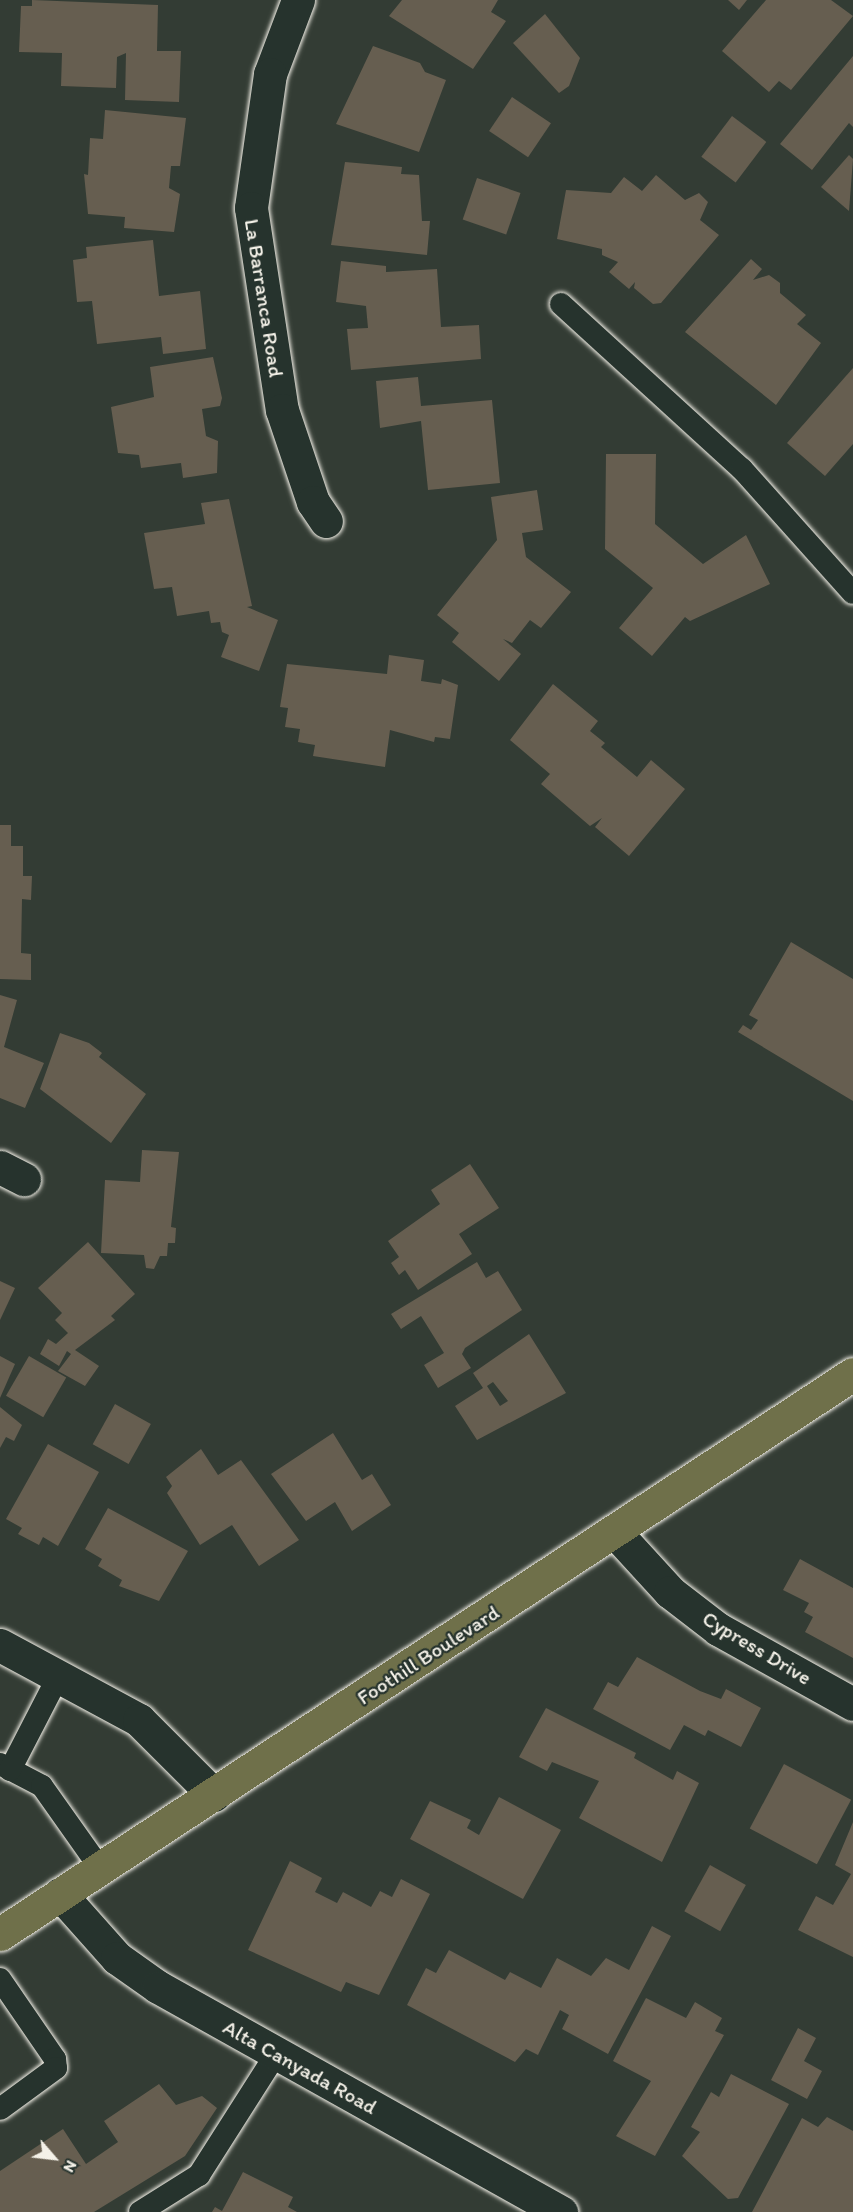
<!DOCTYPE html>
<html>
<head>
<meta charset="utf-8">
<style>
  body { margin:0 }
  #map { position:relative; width:853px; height:2212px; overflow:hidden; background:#333c34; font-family:Itim,sans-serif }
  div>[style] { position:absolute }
  .building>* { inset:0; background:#665e50; transform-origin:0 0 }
  .roads { filter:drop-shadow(0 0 2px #f4f1e8) drop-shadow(0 0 2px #f4f1e8) }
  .service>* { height:22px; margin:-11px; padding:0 11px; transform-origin:11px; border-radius:11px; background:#26332d }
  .minor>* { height:33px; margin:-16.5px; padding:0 16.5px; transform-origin:16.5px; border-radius:16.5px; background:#26332d }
  .tertiary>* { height:33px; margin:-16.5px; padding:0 16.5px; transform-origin:16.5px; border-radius:16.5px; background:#26332d }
  .primary>* { height:33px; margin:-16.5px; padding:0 16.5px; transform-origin:16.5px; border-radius:16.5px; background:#6f704a }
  span { translate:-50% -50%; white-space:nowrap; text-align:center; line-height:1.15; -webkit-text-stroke:4.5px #26332d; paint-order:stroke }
  .street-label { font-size:21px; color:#f4f1e8 }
  .north { position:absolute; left:24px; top:2128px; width:60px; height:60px; -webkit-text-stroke:4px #26332d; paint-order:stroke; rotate:118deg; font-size:16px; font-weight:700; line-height:24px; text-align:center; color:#f4f1e8 }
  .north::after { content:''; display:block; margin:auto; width:21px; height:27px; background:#f4f1e8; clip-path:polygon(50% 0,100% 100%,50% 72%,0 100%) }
</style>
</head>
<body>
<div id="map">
  <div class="building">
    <i style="clip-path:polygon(32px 0,158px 5px,157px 51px,181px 51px,179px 102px,125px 100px,126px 53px,117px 57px,116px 88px,61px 86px,62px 53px,19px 52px,21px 6px,32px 6px)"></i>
    <i style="clip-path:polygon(402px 0,498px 0,491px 12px,506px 21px,473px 69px,389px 16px)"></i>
    <i style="clip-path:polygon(728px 0,747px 0,739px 10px)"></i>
    <i style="clip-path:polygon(766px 0,831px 0,853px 16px,791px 90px,779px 81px,769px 92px,722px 51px)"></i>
    <i style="clip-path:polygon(545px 14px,580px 58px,569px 86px,559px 93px,513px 43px)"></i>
    <i style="clip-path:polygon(373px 46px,420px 63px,425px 72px,446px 80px,419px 152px,336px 124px)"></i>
    <i style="clip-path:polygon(853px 56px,853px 127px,849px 123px,812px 170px,780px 144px)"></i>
    <i style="left:512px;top:97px;width:47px;height:41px;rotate:34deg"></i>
    <i style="clip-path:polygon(105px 110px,186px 118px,180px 166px,171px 166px,169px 188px,180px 194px,174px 232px,124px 228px,125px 217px,88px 214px,84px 174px,88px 175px,90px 138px,103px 139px)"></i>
    <i style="left:732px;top:116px;width:43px;height:51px;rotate:37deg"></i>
    <i style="clip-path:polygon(849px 155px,853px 159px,849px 211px,821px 187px)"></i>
    <i style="clip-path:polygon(345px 162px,402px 167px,401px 174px,419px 175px,422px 221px,430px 221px,427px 255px,331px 245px)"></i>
    <i style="clip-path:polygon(656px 175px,685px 200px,699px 193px,708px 202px,700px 220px,719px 235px,661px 303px,653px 304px,634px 288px,635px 282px,629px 289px,609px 272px,618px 262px,602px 255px,602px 249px,557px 239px,566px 190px,611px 193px,624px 177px,642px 191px)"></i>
    <i style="left:477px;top:178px;width:46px;height:44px;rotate:19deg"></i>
    <i style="clip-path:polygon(153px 240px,159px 296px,200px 291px,206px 349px,163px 354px,161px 337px,97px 344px,92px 301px,77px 302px,73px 260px,87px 258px,86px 247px)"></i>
    <i style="clip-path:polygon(751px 259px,762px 269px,753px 280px,769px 275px,780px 283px,780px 293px,806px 315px,797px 324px,821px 343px,776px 405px,685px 332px)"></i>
    <i style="clip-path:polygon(341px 261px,386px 266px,386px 272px,437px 269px,441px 327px,479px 325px,481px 359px,351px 370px,347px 329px,368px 328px,366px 306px,336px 302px)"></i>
    <i style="clip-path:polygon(213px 357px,222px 398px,220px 406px,202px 409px,206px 436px,218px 441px,217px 473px,183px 478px,181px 463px,141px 468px,139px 455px,118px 453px,111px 407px,154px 397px,150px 367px)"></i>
    <i style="clip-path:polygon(853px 368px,853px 444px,825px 476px,787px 443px)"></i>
    <i style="clip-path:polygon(418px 377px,421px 406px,492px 400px,500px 483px,428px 490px,421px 421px,380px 428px,376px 381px)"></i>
    <i style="clip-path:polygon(606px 454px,656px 454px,655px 524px,703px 564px,746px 535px,770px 584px,690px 621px,685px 617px,652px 656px,619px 628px,653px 588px,605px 549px)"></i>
    <i style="clip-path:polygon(537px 490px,543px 530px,522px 533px,526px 557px,571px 592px,541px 628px,530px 620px,512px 643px,503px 639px,521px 654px,499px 681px,452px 642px,459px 633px,437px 615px,497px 540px,491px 497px)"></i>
    <i style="clip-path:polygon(229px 499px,252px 606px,247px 607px,278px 620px,259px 671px,221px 657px,229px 635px,222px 632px,220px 622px,211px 623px,209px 611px,177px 616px,172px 587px,154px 589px,144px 533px,205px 524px,201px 503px)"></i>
    <i style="clip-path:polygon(389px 655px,424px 660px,421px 681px,441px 684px,442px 679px,458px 685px,450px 739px,435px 737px,434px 742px,390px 730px,385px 767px,313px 756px,315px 745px,298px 742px,300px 729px,285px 727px,288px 708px,280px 707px,287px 664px,387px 674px)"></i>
    <i style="clip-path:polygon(553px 684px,598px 721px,590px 731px,605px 743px,601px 747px,637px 777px,651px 760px,685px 789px,629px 856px,595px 827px,602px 818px,590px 826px,541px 784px,550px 774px,510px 740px)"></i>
    <i style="clip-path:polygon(0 825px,11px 825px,11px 846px,23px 846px,23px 876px,32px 876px,31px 900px,22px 899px,21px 953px,31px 954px,31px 980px,0 979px)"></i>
    <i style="clip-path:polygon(791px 942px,853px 979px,853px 1101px,738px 1032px,743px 1025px,751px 1030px,758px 1020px,749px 1015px)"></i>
    <i style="clip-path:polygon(0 995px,17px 1000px,4px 1047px,44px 1063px,25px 1108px,0 1098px)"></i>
    <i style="clip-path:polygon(60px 1033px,89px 1043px,102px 1053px,99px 1057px,146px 1094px,111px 1143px,40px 1089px)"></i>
    <i style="clip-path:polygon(142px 1150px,179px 1152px,171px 1227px,176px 1228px,175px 1243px,168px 1243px,167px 1256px,160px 1256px,154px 1269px,146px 1268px,144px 1255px,101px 1253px,105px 1180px,140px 1182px)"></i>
    <i style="clip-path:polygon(470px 1164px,499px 1208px,459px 1234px,472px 1254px,418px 1290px,405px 1270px,399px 1275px,391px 1263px,399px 1257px,388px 1241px,440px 1204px,431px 1190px)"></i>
    <i style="clip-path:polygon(88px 1242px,135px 1294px,111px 1316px,115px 1320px,75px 1350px,99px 1366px,85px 1386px,58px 1371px,71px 1354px,67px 1351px,59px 1366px,40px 1354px,48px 1339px,56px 1344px,68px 1333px,55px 1320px,62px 1313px,38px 1288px)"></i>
    <i style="clip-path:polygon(477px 1262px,486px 1278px,498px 1271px,522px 1310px,465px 1348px,462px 1354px,471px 1368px,438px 1388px,424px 1365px,444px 1353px,421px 1316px,401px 1329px,391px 1314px)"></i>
    <i style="clip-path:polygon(0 1281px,15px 1288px,0 1320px)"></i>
    <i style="clip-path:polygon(evenodd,529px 1334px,566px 1393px,477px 1440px,455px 1406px,483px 1388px,473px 1373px,529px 1334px,493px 1382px,508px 1401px,500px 1406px,487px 1386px,493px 1382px)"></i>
    <i style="clip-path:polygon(0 1356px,15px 1364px,0 1398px)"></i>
    <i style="left:29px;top:1356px;width:43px;height:46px;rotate:30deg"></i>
    <i style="left:115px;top:1404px;width:41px;height:46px;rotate:29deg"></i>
    <i style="clip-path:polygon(0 1407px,22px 1425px,14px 1441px,6px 1437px,0 1448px)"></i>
    <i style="clip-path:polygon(333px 1433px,362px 1480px,372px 1474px,391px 1505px,352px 1531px,335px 1502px,306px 1521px,271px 1474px)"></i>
    <i style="clip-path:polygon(48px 1444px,99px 1472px,58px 1546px,43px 1537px,39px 1545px,18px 1534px,22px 1528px,6px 1519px)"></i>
    <i style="clip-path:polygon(201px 1449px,218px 1475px,241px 1460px,299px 1540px,259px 1566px,232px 1525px,200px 1545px,167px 1493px,172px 1486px,166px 1477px)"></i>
    <i style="clip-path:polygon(108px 1508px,188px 1551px,159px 1601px,119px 1586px,122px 1580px,98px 1566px,102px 1559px,85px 1549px)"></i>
    <i style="clip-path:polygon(800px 1559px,853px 1588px,853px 1658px,805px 1632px,813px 1617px,804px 1612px,809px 1603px,783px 1590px)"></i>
    <i style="clip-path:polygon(637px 1657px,700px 1691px,721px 1699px,726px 1689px,761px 1708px,741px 1747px,708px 1730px,705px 1736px,684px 1725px,670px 1750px,593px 1709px,608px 1682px,618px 1687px)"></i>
    <i style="clip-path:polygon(546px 1708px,636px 1753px,634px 1758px,673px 1780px,677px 1771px,699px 1783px,662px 1862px,579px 1818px,599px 1781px,552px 1762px,547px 1771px,519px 1757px)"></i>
    <i style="left:784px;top:1764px;width:76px;height:73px;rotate:28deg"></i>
    <i style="clip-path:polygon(499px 1797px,561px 1830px,523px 1899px,410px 1839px,430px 1801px,471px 1820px,467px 1828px,479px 1835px)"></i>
    <i style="clip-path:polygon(853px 1822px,853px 1957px,798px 1930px,816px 1896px,833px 1905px,851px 1874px,835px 1865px)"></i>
    <i style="clip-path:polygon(290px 1861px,322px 1878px,315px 1892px,337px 1903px,343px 1892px,371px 1907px,380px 1891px,392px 1897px,401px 1879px,430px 1894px,379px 1995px,346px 1982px,341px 1992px,248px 1950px)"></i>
    <i style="left:710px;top:1865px;width:41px;height:53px;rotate:29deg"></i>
    <i style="clip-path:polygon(652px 1926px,671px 1936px,608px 2054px,562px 2029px,569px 2015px,560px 2010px,538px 2055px,526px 2049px,515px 2062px,407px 2005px,426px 1968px,436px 1973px,449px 1950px,505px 1980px,510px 1972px,541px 1988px,557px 1958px,591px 1976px,606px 1958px,629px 1970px)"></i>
    <i style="clip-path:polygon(646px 1998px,686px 2018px,695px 2002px,722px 2018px,715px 2031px,724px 2035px,655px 2156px,616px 2136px,651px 2081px,613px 2061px)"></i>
    <i style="clip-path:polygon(798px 2028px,816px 2038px,804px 2061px,822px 2071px,807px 2099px,771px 2080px)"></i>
    <i style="clip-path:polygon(731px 2074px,789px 2104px,738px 2198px,728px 2199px,682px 2156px,700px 2132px,691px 2127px,711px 2092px,719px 2097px)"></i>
    <i style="clip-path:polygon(159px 2084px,176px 2105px,202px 2096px,217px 2108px,185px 2156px,94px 2212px,0 2212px,0 2171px,63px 2129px,86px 2164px,118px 2142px,104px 2121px)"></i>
    <i style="clip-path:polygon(827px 2117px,853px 2131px,853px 2212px,752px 2212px,802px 2118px,818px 2127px)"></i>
    <i style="clip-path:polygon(243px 2172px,293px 2197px,288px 2207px,297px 2212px,212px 2212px,215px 2207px,222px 2211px)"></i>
  </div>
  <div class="roads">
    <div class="service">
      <i style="left:561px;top:304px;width:245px;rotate:42.4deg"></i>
      <i style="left:742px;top:469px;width:166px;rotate:48.2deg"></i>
      <i style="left:0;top:1764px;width:47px;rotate:27.6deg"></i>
      <i style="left:42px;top:1786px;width:100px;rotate:54.7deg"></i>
      <i style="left:10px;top:1770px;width:107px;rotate:-62.7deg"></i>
      <i style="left:0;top:1979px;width:97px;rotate:55.5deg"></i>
      <i style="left:55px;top:2059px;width:9px;rotate:84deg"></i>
      <i style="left:56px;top:2068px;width:69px;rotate:143.8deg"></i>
      <i style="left:140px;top:2212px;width:70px;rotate:-32.1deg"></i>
      <i style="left:199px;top:2175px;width:143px;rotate:-57.5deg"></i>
    </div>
    <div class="minor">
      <i style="left:298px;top:0;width:79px;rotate:110.7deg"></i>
      <i style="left:270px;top:74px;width:135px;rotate:98.1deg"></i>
      <i style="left:251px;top:208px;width:204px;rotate:81.3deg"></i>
      <i style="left:282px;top:410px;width:97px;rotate:71.4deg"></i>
      <i style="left:313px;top:502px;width:23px;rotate:56deg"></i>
      <i style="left:0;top:1167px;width:27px;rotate:27deg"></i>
      <i style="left:616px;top:1533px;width:80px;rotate:47.5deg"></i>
      <i style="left:670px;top:1592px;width:61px;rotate:37.6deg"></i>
      <i style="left:718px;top:1629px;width:154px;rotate:29.1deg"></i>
    </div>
    <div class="tertiary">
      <i style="left:0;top:1645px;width:158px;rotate:28.3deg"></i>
      <i style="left:139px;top:1720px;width:106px;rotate:45deg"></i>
      <i style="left:60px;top:1894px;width:86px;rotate:48.3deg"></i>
      <i style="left:117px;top:1958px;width:50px;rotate:35.3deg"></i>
      <i style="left:158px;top:1987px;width:462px;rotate:29.2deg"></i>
    </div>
    <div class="primary">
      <i style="left:0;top:1934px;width:1020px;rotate:-33.29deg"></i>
    </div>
  </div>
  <div class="street-label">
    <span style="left:264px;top:298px;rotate:81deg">La Barranca Road</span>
    <span style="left:757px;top:1648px;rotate:31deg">Cypress Drive</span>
    <span style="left:428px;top:1655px;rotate:-33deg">Foothill Boulevard</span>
    <span style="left:300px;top:2067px;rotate:29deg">Alta Canyada Road</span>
  </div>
  <div class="north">N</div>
</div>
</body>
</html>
